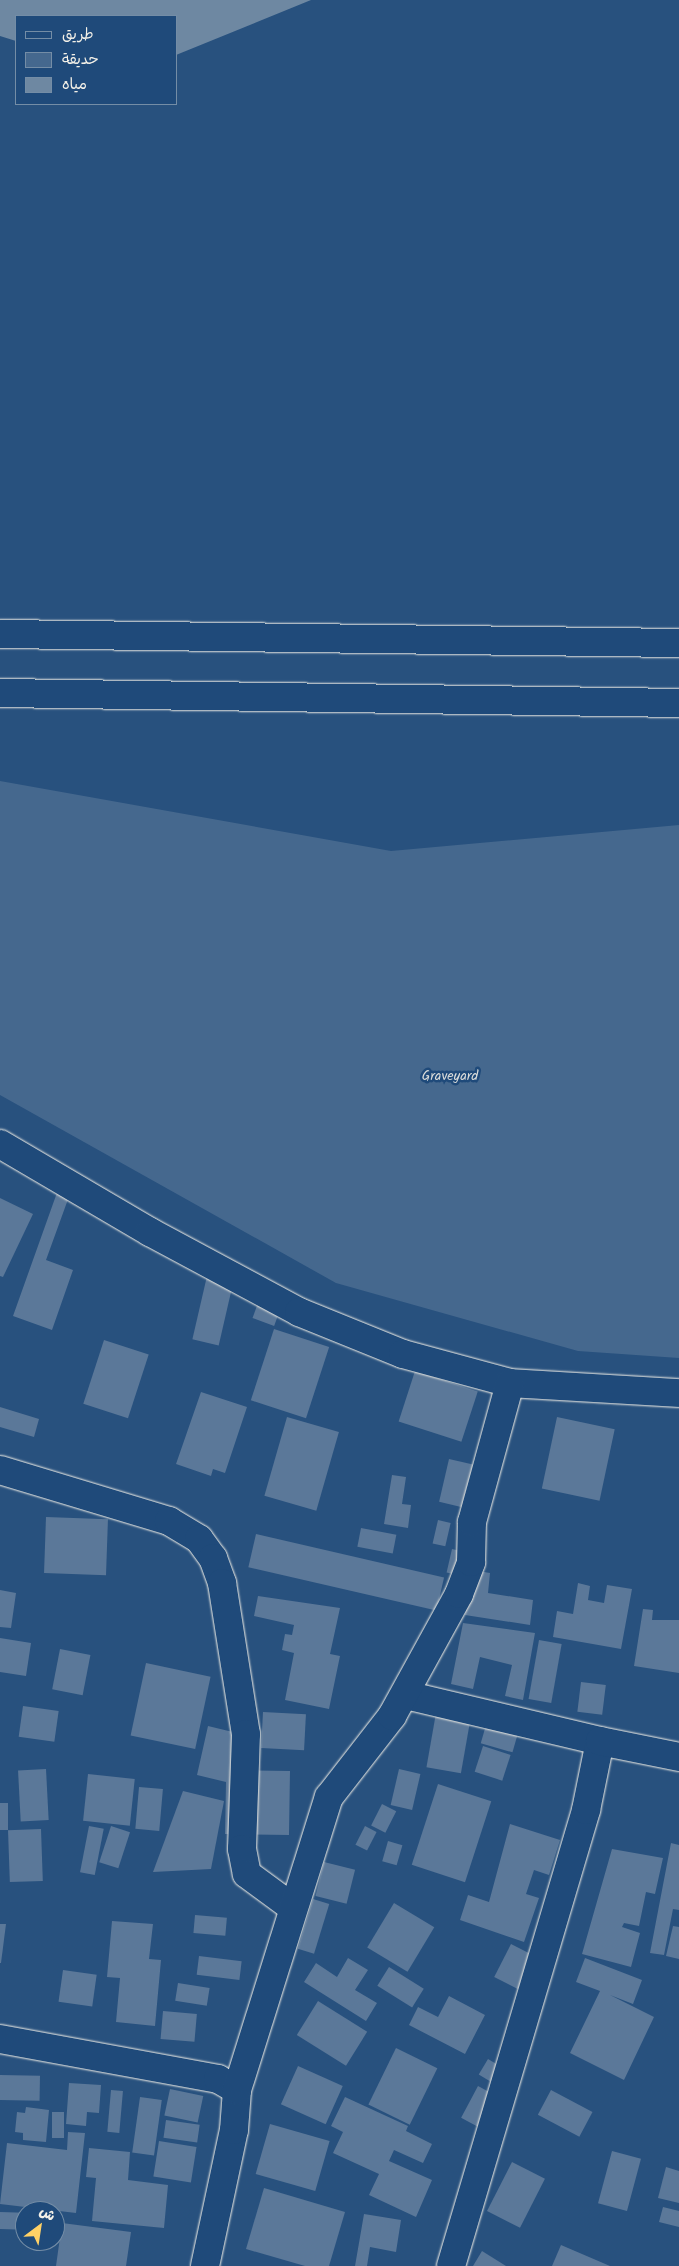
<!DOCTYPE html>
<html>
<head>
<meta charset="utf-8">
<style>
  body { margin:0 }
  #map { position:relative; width:679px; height:2266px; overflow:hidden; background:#28517e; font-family:Kalam,"Playpen Sans Arabic",sans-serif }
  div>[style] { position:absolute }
  .green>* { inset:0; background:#45688e }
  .water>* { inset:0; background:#6e88a2 }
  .building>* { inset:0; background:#5b7899; transform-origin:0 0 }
  .roads { filter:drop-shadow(0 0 1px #f4f1e8) drop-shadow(0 0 1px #f4f1e8) }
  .street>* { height:28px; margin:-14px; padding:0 14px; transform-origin:14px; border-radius:14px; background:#1f4a7a }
  .secondary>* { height:28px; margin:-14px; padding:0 14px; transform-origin:14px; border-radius:14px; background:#1f4a7a }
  span { translate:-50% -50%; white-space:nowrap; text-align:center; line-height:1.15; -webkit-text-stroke:5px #1f4a7a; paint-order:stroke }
  .park-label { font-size:14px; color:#dadcda }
  .legend { position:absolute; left:15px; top:15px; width:162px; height:90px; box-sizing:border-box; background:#1f4a7a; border:1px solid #748da6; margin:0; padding:6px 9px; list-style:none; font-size:15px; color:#f4f1e8 }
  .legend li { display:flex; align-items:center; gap:10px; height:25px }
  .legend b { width:25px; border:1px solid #748da6 }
  .north { position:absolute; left:15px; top:2201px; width:50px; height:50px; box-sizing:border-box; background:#1f4a7a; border:1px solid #748da6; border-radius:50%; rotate:31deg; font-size:14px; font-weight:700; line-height:20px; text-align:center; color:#f4f1e8 }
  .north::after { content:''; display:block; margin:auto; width:18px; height:22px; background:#ffd166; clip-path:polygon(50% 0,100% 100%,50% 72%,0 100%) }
</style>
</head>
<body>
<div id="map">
  <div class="green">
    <i style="clip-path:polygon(0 781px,391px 851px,679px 825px,679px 1358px,578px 1351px,336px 1283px,0 1095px)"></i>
  </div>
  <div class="water">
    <i style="clip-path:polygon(0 0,311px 0,176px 55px,176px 16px,16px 16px,16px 41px,0 36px)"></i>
  </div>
  <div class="building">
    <i style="clip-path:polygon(59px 1187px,71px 1191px,46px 1260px,73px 1270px,52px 1330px,13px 1316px)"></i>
    <i style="clip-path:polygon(0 1198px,33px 1214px,3px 1277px,0 1276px)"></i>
    <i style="left:207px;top:1276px;width:27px;height:65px;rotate:13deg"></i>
    <i style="left:258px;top:1303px;width:23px;height:16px;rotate:20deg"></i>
    <i style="left:274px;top:1329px;width:58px;height:75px;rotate:18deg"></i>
    <i style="left:104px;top:1340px;width:47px;height:67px;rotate:18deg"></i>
    <i style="left:415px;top:1371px;width:66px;height:53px;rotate:18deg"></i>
    <i style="clip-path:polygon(201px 1392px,247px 1407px,225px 1473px,213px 1469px,211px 1476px,176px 1464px)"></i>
    <i style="clip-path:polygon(0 1407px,39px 1419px,34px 1437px,0 1427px)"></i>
    <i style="left:287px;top:1417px;width:54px;height:82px;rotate:16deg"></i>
    <i style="left:557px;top:1417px;width:59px;height:73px;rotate:12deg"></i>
    <i style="left:449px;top:1459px;width:28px;height:44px;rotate:13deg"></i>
    <i style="clip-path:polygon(392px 1475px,406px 1477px,402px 1504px,411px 1505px,408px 1528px,384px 1524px)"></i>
    <i style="left:46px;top:1517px;width:62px;height:56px;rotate:2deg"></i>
    <i style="left:438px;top:1520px;width:13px;height:24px;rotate:13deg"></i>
    <i style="left:361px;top:1528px;width:36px;height:19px;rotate:11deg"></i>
    <i style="left:256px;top:1534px;width:193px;height:34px;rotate:13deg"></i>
    <i style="left:452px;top:1549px;width:17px;height:24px;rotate:13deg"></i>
    <i style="clip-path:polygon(472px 1570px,490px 1573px,488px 1593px,533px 1600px,530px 1625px,465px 1615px)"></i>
    <i style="clip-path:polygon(578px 1583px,590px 1586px,588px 1600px,604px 1603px,607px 1585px,632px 1589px,621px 1649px,553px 1637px,557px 1611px,573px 1614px)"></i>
    <i style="clip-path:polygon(0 1590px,16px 1593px,11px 1628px,0 1627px)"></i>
    <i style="clip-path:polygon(258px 1596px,340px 1608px,330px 1654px,340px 1656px,329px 1709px,285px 1700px,294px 1653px,282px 1650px,285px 1634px,292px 1635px,294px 1625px,254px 1616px)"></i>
    <i style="clip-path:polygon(643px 1609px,653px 1610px,652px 1620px,679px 1620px,679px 1673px,634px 1666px)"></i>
    <i style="clip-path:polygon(463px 1623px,535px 1633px,523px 1700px,505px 1696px,512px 1665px,480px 1657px,473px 1689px,451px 1684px)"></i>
    <i style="clip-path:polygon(0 1638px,31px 1643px,26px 1676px,0 1672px)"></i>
    <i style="left:539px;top:1640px;width:23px;height:60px;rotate:10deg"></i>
    <i style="left:60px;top:1649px;width:31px;height:41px;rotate:11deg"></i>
    <i style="left:146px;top:1663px;width:66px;height:74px;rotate:12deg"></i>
    <i style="left:581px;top:1682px;width:25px;height:30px;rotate:7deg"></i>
    <i style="left:23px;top:1706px;width:36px;height:31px;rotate:8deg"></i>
    <i style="left:263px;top:1712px;width:43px;height:36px;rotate:3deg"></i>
    <i style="left:436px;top:1713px;width:35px;height:55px;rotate:10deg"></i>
    <i style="left:486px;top:1725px;width:33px;height:19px;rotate:16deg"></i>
    <i style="clip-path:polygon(208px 1726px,241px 1734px,232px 1770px,290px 1771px,289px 1835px,225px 1834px,226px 1782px,197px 1775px)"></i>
    <i style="left:483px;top:1746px;width:29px;height:27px;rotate:18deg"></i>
    <i style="left:46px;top:1769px;width:51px;height:28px;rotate:87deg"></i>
    <i style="left:399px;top:1769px;width:22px;height:37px;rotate:13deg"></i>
    <i style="left:88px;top:1774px;width:47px;height:47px;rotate:6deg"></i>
    <i style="left:438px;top:1784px;width:56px;height:85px;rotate:18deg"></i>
    <i style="left:139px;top:1787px;width:24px;height:42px;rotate:5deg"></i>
    <i style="clip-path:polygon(183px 1791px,224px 1801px,211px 1869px,153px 1872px)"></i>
    <i style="left:0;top:1803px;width:8px;height:27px"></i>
    <i style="left:382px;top:1804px;width:16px;height:24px;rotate:27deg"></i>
    <i style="clip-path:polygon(510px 1824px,560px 1840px,549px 1875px,534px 1870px,526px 1894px,539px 1898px,524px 1942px,460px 1920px,468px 1895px,489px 1902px)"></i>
    <i style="left:89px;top:1826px;width:15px;height:47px;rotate:11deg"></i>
    <i style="left:111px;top:1826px;width:20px;height:38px;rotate:18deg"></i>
    <i style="left:365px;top:1826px;width:13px;height:21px;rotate:27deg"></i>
    <i style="left:41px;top:1829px;width:52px;height:33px;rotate:88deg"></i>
    <i style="left:388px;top:1841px;width:15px;height:21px;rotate:16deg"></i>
    <i style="clip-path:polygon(671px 1843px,679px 1845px,679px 1910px,673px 1909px,664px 1955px,650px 1953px)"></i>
    <i style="clip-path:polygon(612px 1849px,663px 1858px,655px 1894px,646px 1892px,639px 1926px,624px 1923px,622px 1927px,640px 1933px,631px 1967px,582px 1954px)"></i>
    <i style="left:324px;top:1862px;width:32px;height:35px;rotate:14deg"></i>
    <i style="left:313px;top:1899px;width:17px;height:52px;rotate:17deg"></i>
    <i style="left:394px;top:1903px;width:47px;height:52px;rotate:31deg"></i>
    <i style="left:195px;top:1915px;width:32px;height:18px;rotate:5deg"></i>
    <i style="clip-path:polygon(112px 1921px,153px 1924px,149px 1959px,161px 1960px,155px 2026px,116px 2022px,120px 1978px,107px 1977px)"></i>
    <i style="clip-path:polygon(0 1924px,6px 1924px,1px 1963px,0 1963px)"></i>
    <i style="clip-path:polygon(673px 1926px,679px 1927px,679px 1959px,666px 1956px)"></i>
    <i style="left:511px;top:1944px;width:27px;height:37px;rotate:27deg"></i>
    <i style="left:199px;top:1956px;width:43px;height:19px;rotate:7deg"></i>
    <i style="clip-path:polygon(348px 1958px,368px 1970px,355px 1990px,377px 2003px,366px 2021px,304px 1982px,316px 1963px,337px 1977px)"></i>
    <i style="clip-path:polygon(585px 1958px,642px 1980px,633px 2004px,610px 1995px,654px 2017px,624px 2080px,570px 2053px,600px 1991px,576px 1982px)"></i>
    <i style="left:389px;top:1967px;width:41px;height:22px;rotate:32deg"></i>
    <i style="left:63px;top:1970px;width:34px;height:32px;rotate:8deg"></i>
    <i style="left:178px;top:1983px;width:32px;height:18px;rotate:9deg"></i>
    <i style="clip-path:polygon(449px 1996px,485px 2015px,465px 2054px,409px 2025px,418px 2007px,438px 2017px)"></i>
    <i style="left:318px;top:2001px;width:58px;height:40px;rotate:32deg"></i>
    <i style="left:163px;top:2011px;width:34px;height:28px;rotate:5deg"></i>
    <i style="left:396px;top:2048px;width:46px;height:63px;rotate:26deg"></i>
    <i style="left:488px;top:2059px;width:17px;height:18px;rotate:31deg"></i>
    <i style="left:298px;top:2066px;width:49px;height:42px;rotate:24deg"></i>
    <i style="left:0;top:2075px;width:40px;height:25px;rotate:1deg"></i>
    <i style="clip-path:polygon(69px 2083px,101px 2085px,99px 2113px,87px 2112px,86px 2126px,66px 2124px)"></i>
    <i style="left:478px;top:2086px;width:19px;height:36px;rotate:28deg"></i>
    <i style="left:170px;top:2089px;width:34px;height:27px;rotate:12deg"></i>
    <i style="left:111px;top:2090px;width:12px;height:42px;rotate:5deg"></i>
    <i style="left:551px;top:2090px;width:47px;height:28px;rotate:28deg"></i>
    <i style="left:140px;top:2097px;width:22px;height:56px;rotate:8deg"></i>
    <i style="clip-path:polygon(345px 2097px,408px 2126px,406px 2131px,432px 2144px,423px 2163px,394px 2150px,389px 2161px,432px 2180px,416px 2217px,369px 2195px,379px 2174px,333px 2153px,343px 2132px,331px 2126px)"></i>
    <i style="clip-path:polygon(26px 2107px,49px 2110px,46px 2142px,23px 2140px,23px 2133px,15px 2132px,17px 2112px,25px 2113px)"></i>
    <i style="left:52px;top:2112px;width:12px;height:26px"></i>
    <i style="left:166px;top:2120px;width:34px;height:18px;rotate:8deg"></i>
    <i style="left:270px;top:2124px;width:62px;height:52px;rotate:16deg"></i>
    <i style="clip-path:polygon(68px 2132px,85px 2133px,76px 2213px,0 2204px,7px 2143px,67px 2150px)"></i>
    <i style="left:159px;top:2141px;width:38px;height:36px;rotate:9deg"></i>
    <i style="clip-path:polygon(89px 2148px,130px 2152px,128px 2180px,168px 2185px,164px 2228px,92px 2221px,96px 2178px,86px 2177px)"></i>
    <i style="left:612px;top:2151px;width:30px;height:54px;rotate:15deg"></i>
    <i style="left:512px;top:2162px;width:37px;height:55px;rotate:27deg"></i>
    <i style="clip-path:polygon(666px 2167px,679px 2171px,679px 2203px,658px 2198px)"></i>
    <i style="clip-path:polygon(264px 2188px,345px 2212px,329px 2266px,305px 2266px,246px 2249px)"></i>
    <i style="clip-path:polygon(663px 2207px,679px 2211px,679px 2227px,659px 2222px)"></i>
    <i style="left:0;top:2212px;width:25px;height:17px;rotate:2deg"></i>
    <i style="clip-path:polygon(364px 2214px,401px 2220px,396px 2252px,370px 2247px,367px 2266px,355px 2266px)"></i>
    <i style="clip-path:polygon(62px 2223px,131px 2232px,126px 2266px,56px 2266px)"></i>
    <i style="clip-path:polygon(561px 2245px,610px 2266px,552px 2266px)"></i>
    <i style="clip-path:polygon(482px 2251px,506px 2266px,473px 2266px)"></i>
  </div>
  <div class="roads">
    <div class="street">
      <i style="left:0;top:1144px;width:174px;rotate:30.4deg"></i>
      <i style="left:150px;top:1232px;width:169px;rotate:28.2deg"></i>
      <i style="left:299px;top:1312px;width:112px;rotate:22deg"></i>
      <i style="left:403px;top:1354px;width:111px;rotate:15.2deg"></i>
      <i style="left:510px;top:1383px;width:169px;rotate:3.4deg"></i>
      <i style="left:0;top:1470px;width:177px;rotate:16.8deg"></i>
      <i style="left:169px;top:1521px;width:35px;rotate:31deg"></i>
      <i style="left:199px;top:1539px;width:24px;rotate:54deg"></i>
      <i style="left:213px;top:1558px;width:27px;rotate:70deg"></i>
      <i style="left:222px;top:1583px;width:153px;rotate:81deg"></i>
      <i style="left:246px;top:1734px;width:115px;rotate:92deg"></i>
      <i style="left:242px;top:1849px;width:25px;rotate:79deg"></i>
      <i style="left:247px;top:1874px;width:56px;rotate:36.3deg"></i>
      <i style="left:406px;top:1695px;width:199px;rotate:13.3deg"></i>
      <i style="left:0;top:2039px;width:222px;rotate:10.4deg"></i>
      <i style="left:218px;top:2079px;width:22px;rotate:30deg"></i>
      <i style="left:205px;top:2266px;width:139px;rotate:-78deg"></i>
      <i style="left:234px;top:2130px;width:40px;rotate:-85.7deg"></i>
      <i style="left:237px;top:2090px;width:307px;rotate:-72.6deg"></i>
      <i style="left:329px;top:1797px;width:103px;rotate:-52.1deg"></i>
      <i style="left:392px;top:1716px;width:139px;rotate:-61.2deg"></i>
      <i style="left:459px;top:1594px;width:34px;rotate:-69deg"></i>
      <i style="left:471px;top:1562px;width:40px;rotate:-88.6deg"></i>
      <i style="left:472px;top:1522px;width:144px;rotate:-74.7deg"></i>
      <i style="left:451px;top:2266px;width:476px;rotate:-73.5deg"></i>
      <i style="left:586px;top:1810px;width:70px;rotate:-78.5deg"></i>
      <i style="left:600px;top:1741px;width:81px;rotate:11.4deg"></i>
    </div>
    <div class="secondary">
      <i style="left:0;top:634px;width:679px;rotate:0.76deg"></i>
      <i style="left:0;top:693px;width:679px;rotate:0.84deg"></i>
    </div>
  </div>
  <div class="park-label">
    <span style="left:450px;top:1076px">Graveyard</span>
  </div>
  <ul class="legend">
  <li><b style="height:6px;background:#1f4a7a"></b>طريق</li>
  <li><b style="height:14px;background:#45688e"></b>حديقة</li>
  <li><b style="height:14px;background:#6e88a2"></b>مياه</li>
  </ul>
  <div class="north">ش</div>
</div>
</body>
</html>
